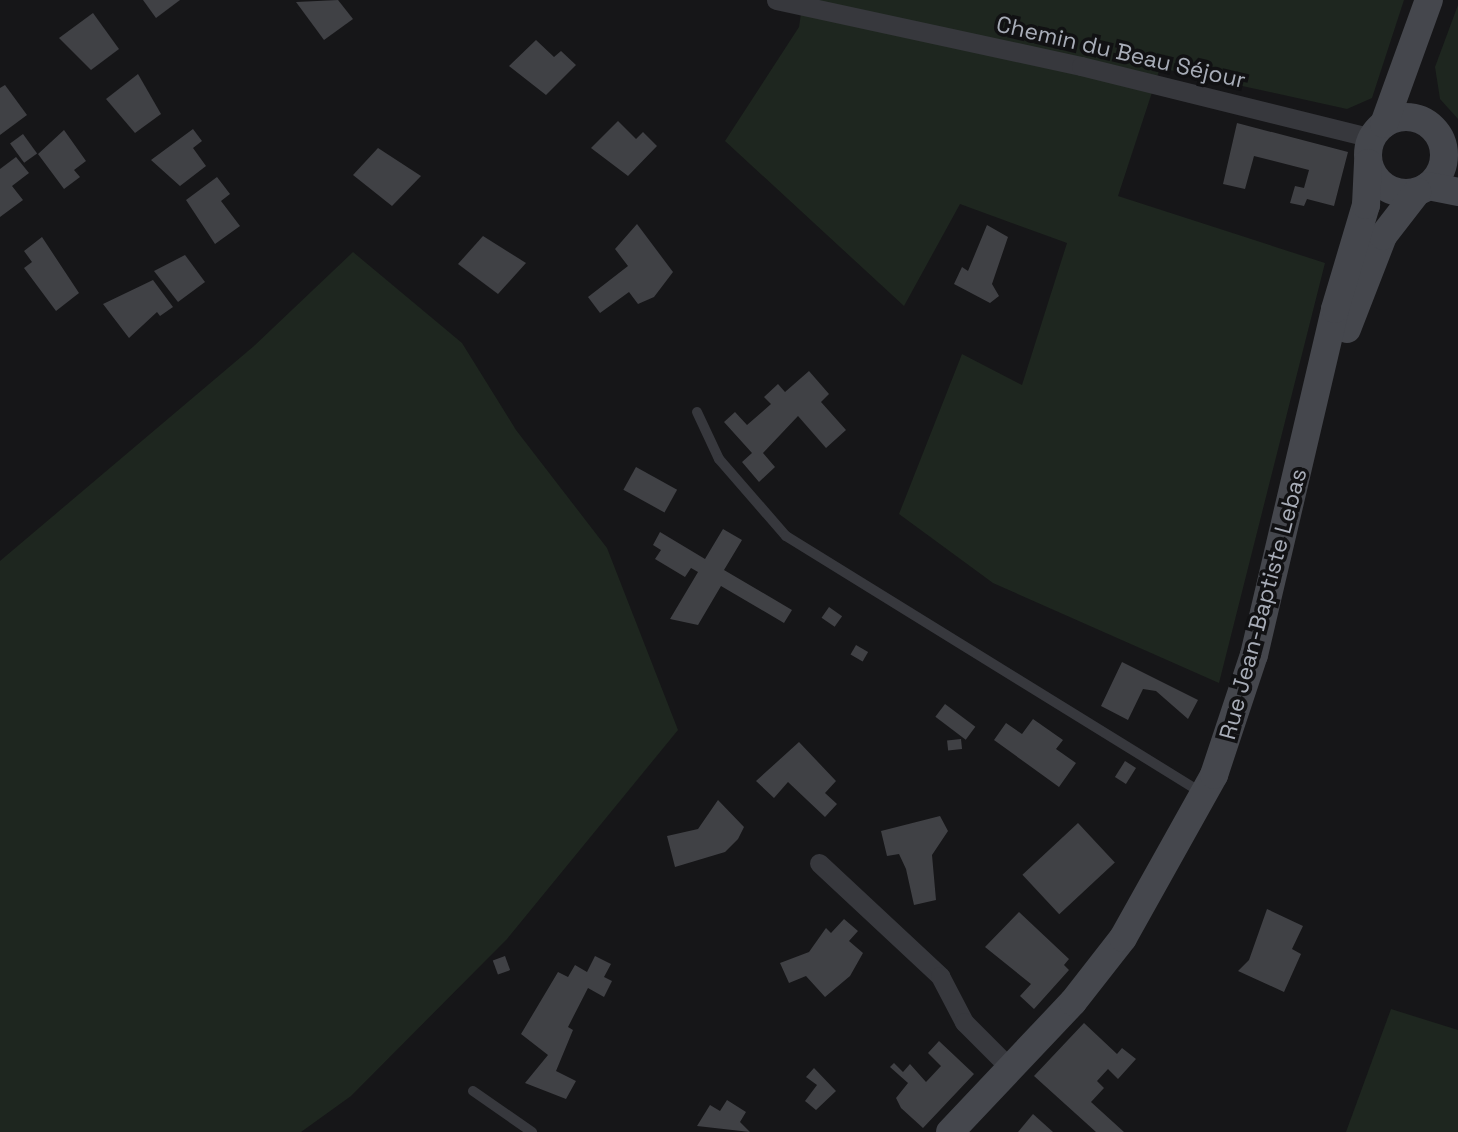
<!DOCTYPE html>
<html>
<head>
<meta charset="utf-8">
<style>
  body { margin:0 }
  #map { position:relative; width:1458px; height:1132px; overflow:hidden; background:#161618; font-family:"Space Grotesk",sans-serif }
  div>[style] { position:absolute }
  .green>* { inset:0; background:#1e261f }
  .building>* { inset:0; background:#404145; transform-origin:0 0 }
  .lane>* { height:10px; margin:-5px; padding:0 5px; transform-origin:5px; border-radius:5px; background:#37383d }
  .street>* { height:19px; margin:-9.5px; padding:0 9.5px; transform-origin:9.5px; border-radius:9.5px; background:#37383d }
  .secondary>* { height:28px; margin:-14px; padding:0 14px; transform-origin:14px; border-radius:14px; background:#45474d }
  .secondary>.ring { margin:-14px; padding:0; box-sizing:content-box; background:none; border:28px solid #45474d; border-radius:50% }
  span { translate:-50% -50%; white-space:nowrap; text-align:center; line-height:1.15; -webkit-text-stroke:7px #111113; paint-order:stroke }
  .street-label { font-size:23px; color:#a8adb8 }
</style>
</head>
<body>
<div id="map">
  <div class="green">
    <i style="clip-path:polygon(803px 0,1404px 0,1372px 98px,1347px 109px,1160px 68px,1118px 196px,1325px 263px,1219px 683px,993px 583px,899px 514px,962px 354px,1022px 385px,1067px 243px,960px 204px,904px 306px,725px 141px,799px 27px)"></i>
    <i style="clip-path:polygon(1458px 5px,1458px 119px,1440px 99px,1435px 67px)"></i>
    <i style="clip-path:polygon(353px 252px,462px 343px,516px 430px,607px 548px,678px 730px,507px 939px,351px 1096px,301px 1132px,0 1132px,0 561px,254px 346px)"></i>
    <i style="clip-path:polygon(1391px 1009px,1458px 1030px,1458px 1132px,1346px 1132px)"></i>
  </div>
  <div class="building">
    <i style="clip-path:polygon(143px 0,180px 0,156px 18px)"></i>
    <i style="clip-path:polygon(338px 0,353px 19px,324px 40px,296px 2px)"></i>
    <i style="clip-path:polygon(93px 13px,119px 49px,91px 70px,59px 38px)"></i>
    <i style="clip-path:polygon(536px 40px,554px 57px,561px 51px,576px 65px,546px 95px,509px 66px)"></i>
    <i style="clip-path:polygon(138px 74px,161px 114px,135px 133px,106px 99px)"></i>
    <i style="clip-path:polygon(5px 85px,27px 115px,0 135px,0 88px)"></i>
    <i style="clip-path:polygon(618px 121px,636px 139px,643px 132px,657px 146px,628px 176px,591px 148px)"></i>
    <i style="clip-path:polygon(1237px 123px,1348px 152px,1334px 206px,1307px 199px,1304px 206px,1290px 203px,1295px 186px,1304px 188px,1309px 170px,1254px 156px,1245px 189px,1223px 184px)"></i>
    <i style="clip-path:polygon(193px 129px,202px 141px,193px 148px,206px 166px,180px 186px,151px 160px)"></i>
    <i style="clip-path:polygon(64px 130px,86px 161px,74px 170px,80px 177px,64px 189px,38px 154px)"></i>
    <i style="left:23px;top:134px;width:24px;height:16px;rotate:54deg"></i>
    <i style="clip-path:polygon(378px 148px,421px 176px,392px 206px,353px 175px)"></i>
    <i style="clip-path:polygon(16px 157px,29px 173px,12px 186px,23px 200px,0 217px,0 169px)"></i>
    <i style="clip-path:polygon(217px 177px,230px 194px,221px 201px,240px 226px,215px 244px,186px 200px)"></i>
    <i style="clip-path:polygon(637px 224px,673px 272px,654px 297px,638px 304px,629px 292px,600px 313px,588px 297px,628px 266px,615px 249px)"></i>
    <i style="clip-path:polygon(987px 225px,1008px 237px,992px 284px,999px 296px,990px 303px,954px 284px,962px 267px,968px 271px)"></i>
    <i style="clip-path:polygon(483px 236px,526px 263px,498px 294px,458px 264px)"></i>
    <i style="clip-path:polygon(42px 237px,79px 293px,56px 311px,24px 268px,32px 262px,24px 251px)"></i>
    <i style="clip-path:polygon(185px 255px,205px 282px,178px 302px,154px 271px)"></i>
    <i style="clip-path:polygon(153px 280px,173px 307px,160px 316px,157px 312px,129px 338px,103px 304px)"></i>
    <i style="clip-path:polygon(809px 371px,829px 394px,821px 402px,846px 430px,826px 448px,798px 416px,763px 453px,775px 467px,759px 482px,742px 462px,752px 453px,724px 422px,735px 412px,747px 425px,771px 404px,764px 397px,778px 384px,785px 392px)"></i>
    <i style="left:636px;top:467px;width:47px;height:26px;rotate:29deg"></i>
    <i style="clip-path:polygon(723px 529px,742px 540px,724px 570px,792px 610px,784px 623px,721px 586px,698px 625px,670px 619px,698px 572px,691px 568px,685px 577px,655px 559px,661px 550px,653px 545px,660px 532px,705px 559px)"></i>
    <i style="left:829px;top:607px;width:16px;height:13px;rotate:35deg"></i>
    <i style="left:856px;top:645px;width:14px;height:11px;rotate:30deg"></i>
    <i style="clip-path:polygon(1122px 662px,1198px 700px,1188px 719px,1156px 691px,1143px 689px,1128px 720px,1101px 706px)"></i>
    <i style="left:945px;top:704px;width:38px;height:16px;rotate:37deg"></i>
    <i style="clip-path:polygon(1033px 719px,1063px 740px,1056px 749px,1076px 763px,1059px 787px,994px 740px,1006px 723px,1022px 734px)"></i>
    <i style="left:961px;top:739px;width:10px;height:14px;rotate:84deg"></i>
    <i style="clip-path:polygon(799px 742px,836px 781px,825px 793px,837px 804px,825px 817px,788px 782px,774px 798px,756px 781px)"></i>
    <i style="left:1125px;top:761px;width:13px;height:19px;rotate:32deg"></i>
    <i style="clip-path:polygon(718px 800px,744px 827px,738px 839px,725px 852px,675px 867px,667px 836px,698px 829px)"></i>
    <i style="clip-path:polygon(940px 816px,948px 831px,932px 855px,936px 900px,914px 905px,906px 869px,899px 854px,887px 856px,881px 831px)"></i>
    <i style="left:1078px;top:823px;width:54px;height:76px;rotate:47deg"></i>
    <i style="clip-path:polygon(1267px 909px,1303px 926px,1292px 949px,1301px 954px,1284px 992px,1238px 971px,1249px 960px)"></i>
    <i style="clip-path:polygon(1019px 912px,1069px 959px,1064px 965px,1069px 970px,1034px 1009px,1020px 996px,1031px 984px,985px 947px)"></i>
    <i style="clip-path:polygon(844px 919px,858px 931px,849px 941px,863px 953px,850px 976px,825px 997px,806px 976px,789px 983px,780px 963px,809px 952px,826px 928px,831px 933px)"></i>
    <i style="left:505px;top:956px;width:15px;height:13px;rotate:70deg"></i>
    <i style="clip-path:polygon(595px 956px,611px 964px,604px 977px,612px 981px,604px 997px,588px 988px,568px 1027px,573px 1030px,556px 1071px,576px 1081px,566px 1099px,525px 1083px,548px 1055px,521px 1034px,558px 972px,568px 977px,575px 965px,587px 972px)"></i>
    <i style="clip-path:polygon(1084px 1023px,1117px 1054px,1122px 1048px,1136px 1059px,1118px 1079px,1108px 1069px,1097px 1081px,1104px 1088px,1091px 1102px,1124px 1132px,1096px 1132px,1034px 1076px)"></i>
    <i style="clip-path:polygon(939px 1041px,974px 1074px,923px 1128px,901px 1108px,896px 1098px,908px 1083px,890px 1067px,894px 1063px,903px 1072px,910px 1064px,926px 1082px,941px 1066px,928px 1053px)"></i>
    <i style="clip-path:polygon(814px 1068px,836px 1091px,816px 1110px,805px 1101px,817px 1085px,806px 1077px)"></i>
    <i style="clip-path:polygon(727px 1100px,746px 1112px,740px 1122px,750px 1132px,697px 1126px,710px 1105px,720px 1111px)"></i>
    <i style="clip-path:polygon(1033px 1114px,1053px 1132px,1018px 1132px)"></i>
  </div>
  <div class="lane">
    <i style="left:697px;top:412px;width:52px;rotate:64.9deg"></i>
    <i style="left:719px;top:459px;width:102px;rotate:49deg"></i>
    <i style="left:786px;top:536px;width:489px;rotate:31.7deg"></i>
    <i style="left:473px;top:1091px;width:72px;rotate:34.8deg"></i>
  </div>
  <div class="street">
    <i style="left:776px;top:0;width:312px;rotate:12.2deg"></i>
    <i style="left:1081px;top:66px;width:299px;rotate:13.9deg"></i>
    <i style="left:819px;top:863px;width:166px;rotate:43deg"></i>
    <i style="left:940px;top:976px;width:52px;rotate:62.4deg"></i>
    <i style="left:964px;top:1022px;width:66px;rotate:45deg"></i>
  </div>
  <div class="secondary">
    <i class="ring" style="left:1368px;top:117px;width:48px;height:48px"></i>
    <i style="left:1384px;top:124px;width:132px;rotate:-70.1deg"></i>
    <i style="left:1428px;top:186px;width:31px;rotate:11deg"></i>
    <i style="left:1347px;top:329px;width:100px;rotate:-68.8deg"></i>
    <i style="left:1383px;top:236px;width:56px;rotate:-52.3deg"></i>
    <i style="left:950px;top:1132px;width:179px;rotate:-46.6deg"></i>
    <i style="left:1073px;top:1002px;width:81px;rotate:-52deg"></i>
    <i style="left:1123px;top:938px;width:187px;rotate:-60.8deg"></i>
    <i style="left:1214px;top:775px;width:126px;rotate:-71.6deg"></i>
    <i style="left:1254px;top:655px;width:355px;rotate:-76.8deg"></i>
    <i style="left:1335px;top:309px;width:109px;rotate:-73.4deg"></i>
    <i style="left:1366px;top:205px;width:42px;rotate:-87.3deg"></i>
  </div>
  <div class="street-label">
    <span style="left:1121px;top:52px;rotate:13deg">Chemin du Beau Séjour</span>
    <span style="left:1263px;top:604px;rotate:-75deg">Rue Jean-Baptiste Lebas</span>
  </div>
</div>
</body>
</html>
